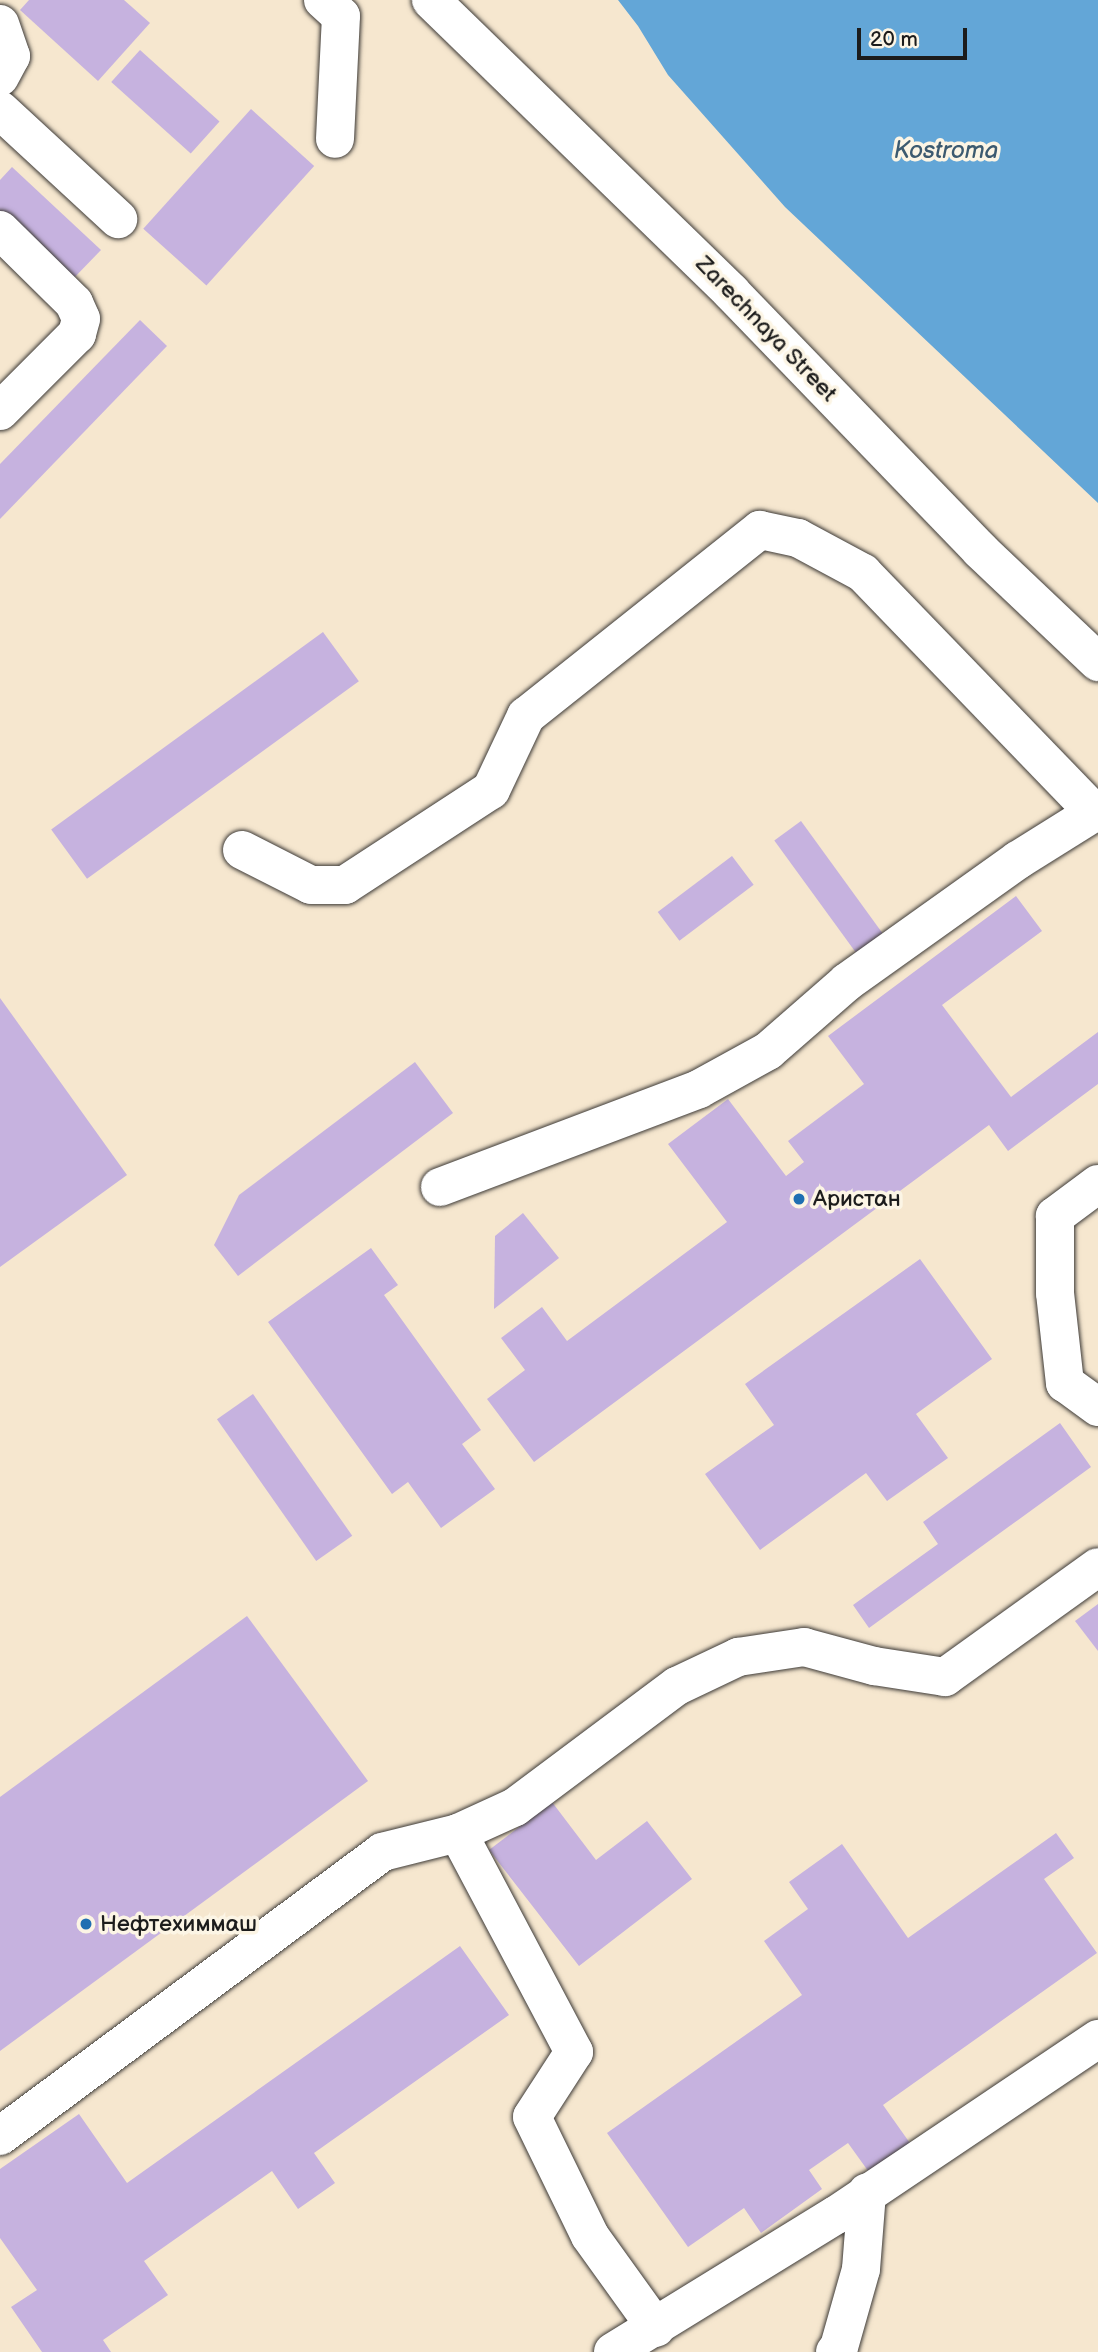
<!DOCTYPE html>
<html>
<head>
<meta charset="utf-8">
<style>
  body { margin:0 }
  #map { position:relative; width:1098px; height:2352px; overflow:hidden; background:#f6e7cf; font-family:"Balsamiq Sans",sans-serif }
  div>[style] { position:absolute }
  .water>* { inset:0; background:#63a6d7 }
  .building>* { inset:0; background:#c6b2df; transform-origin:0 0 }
  .roads { filter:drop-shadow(0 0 2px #3d3a37) drop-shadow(0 0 2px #3d3a37) }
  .minor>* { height:38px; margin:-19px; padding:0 19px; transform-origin:19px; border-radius:19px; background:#fff }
  .dots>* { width:19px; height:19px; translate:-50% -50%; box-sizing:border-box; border:4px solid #fcf5e5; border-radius:50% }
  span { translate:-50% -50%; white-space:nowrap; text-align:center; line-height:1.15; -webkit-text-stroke:7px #fcf5e5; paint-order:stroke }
  .street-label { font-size:23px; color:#1c1c1c }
  .poi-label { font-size:23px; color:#1c1c1c }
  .left { translate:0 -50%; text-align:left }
  .water-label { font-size:24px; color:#3c5a70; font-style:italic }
  .scale { position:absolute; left:857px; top:28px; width:110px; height:32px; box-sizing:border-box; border:4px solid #1c1c1c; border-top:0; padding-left:9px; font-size:21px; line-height:24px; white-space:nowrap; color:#1c1c1c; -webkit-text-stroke:5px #fcf5e5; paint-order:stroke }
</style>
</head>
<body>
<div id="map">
  <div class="water">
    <i style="clip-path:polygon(618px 0,1098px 0,1098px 503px,785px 207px,668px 75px,638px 26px)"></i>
  </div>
  <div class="building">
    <i style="clip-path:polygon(29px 0,124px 0,150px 23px,98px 81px,20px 10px)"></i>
    <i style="left:140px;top:50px;width:107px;height:43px;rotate:42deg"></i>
    <i style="left:251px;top:109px;width:85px;height:161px;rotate:42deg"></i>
    <i style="clip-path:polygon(12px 167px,101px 250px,70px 282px,0 216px,0 180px)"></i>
    <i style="clip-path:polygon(140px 320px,167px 346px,0 519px,0 464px)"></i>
    <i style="left:323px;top:632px;width:61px;height:336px;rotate:54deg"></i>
    <i style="left:801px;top:821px;width:139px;height:33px;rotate:54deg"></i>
    <i style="left:732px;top:856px;width:36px;height:93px;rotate:53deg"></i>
    <i style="clip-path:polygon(1016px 896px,1042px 931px,942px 1005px,1011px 1097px,1098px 1032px,1098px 1084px,1008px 1151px,989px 1125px,534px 1462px,487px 1399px,525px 1370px,501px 1338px,542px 1307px,567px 1341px,727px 1222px,668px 1144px,728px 1099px,786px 1176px,804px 1162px,788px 1141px,864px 1084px,828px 1036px)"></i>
    <i style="clip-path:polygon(0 998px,127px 1175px,0 1267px)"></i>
    <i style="clip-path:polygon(415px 1062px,453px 1113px,238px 1276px,214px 1245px,239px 1195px)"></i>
    <i style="clip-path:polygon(523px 1213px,559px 1258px,494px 1309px,495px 1236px)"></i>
    <i style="clip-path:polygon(371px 1248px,398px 1285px,384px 1295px,481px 1430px,462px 1444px,495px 1489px,441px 1528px,408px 1482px,392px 1494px,268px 1322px)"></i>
    <i style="clip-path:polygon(920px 1259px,992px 1359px,916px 1414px,948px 1458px,887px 1501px,866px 1473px,760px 1550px,705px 1474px,774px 1425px,745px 1384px)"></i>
    <i style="left:253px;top:1394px;width:173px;height:44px;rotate:55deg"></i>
    <i style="clip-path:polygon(1060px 1423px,1091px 1467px,869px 1628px,853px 1605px,938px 1544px,923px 1522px)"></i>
    <i style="clip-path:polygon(1098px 1604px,1098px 1651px,1075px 1621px)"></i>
    <i style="clip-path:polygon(247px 1616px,368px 1781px,0 2051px,0 1797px)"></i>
    <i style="clip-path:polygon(552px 1802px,596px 1860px,647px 1821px,692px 1879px,579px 1966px,489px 1850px)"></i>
    <i style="clip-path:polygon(1056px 1833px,1074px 1858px,1044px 1879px,1097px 1953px,883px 2105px,912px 2146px,871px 2175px,848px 2143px,809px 2170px,822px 2189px,761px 2233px,744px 2208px,688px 2247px,607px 2133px,802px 1995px,764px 1941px,808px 1909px,789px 1882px,842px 1844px,908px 1938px)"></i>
    <i style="clip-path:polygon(460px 1946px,509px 2015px,314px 2153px,335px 2183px,298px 2209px,272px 2171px,144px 2261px,168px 2295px,103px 2340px,111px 2352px,42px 2352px,11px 2307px,37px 2290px,0 2238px,0 2169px,79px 2114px,127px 2183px)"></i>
  </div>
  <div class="roads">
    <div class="minor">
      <i style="left:323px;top:0;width:24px;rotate:42deg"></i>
      <i style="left:341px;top:16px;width:123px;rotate:92.8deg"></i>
      <i style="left:431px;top:0;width:419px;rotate:44.2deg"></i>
      <i style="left:731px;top:292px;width:359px;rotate:46deg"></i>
      <i style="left:980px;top:550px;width:163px;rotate:43.5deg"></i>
      <i style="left:0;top:24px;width:34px;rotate:71deg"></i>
      <i style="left:11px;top:56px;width:24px;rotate:118deg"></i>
      <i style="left:0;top:110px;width:161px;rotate:42.7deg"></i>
      <i style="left:0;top:230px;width:104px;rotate:44.6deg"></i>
      <i style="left:74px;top:303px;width:17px;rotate:66deg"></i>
      <i style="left:81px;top:319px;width:16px;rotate:105deg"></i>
      <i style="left:77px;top:334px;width:109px;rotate:135deg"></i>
      <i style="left:242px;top:850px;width:77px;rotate:26.9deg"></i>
      <i style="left:311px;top:885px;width:34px"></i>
      <i style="left:345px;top:885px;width:174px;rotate:-33.1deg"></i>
      <i style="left:491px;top:790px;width:82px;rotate:-64.7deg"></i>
      <i style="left:526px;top:716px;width:299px;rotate:-38.5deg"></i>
      <i style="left:760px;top:530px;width:39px;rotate:12deg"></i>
      <i style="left:798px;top:538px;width:74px;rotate:28.3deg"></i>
      <i style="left:863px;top:573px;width:334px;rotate:46deg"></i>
      <i style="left:1098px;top:1184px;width:54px;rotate:143.3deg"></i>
      <i style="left:1055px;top:1216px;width:77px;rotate:90deg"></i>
      <i style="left:1055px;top:1293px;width:91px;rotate:83.7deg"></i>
      <i style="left:1065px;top:1383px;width:41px;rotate:36deg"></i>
      <i style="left:440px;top:1187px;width:277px;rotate:-20.7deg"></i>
      <i style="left:699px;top:1089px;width:79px;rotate:-28.8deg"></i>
      <i style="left:768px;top:1051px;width:105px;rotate:-41.1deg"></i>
      <i style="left:847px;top:982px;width:210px;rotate:-35.5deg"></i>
      <i style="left:1018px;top:860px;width:94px;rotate:-32deg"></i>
      <i style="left:458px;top:1833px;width:248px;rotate:62.1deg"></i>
      <i style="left:574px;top:2052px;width:77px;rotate:122.9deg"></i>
      <i style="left:532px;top:2117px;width:132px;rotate:64deg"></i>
      <i style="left:590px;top:2236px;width:113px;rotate:54.3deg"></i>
      <i style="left:0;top:2136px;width:476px;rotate:-36.6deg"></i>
      <i style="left:382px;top:1852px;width:78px;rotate:-14deg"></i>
      <i style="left:458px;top:1833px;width:63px;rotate:-24.5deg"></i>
      <i style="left:515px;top:1807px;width:202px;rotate:-36.8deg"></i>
      <i style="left:677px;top:1686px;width:68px;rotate:-25.4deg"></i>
      <i style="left:738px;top:1657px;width:67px;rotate:-8.6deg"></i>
      <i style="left:804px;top:1647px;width:73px;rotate:15.2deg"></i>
      <i style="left:874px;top:1666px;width:72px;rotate:8.8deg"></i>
      <i style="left:945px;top:1677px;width:188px;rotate:-35.7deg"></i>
      <i style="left:613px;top:2352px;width:262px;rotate:-31.6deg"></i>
      <i style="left:836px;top:2215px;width:316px;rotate:-33.9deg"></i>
      <i style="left:835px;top:2352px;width:6px;rotate:-51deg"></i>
      <i style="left:839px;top:2347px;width:81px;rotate:-74.2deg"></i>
      <i style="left:861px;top:2269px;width:77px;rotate:-85.5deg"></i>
    </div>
  </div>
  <div class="dots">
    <i style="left:799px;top:1199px;background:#1f6fb2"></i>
    <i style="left:86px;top:1924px;background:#1f6fb2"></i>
  </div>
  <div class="street-label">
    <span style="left:766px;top:329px;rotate:46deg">Zarechnaya Street</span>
  </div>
  <div class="poi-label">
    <span class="left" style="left:813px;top:1199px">Аристан</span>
    <span class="left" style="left:100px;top:1924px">Нефтехиммаш</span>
  </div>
  <div class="water-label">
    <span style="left:946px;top:151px">Kostroma</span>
  </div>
  <div class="scale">20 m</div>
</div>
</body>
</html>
